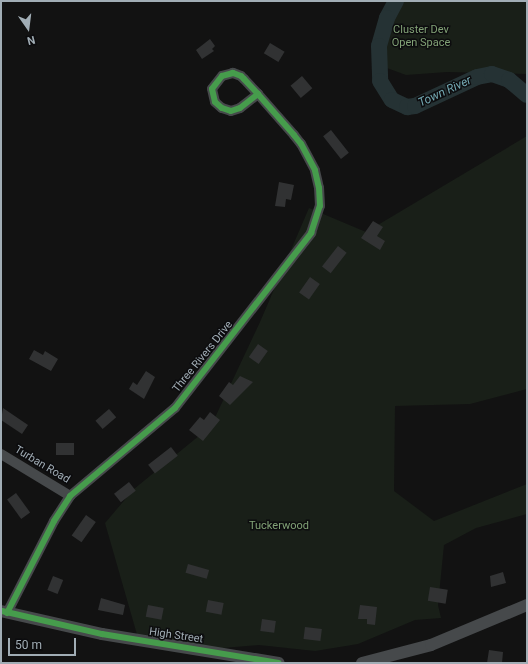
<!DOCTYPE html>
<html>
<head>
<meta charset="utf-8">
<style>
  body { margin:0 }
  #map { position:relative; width:528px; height:664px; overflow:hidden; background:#121212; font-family:Roboto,sans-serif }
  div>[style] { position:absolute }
  .green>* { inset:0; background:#191f18 }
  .river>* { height:16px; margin:-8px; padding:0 8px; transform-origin:8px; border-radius:8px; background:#253234 }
  .building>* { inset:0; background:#313233; transform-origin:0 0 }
  .minor>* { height:10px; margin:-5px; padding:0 5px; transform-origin:5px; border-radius:5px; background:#46494b }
  .tertiary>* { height:12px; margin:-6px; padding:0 6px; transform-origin:6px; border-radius:6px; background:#46494b }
  .cycleway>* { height:6px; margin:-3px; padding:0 3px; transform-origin:3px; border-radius:3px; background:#469c4c }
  span { translate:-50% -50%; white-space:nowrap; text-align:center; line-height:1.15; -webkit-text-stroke:3px #0c0c0e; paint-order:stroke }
  .park-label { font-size:11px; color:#81a176 }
  .street-label { font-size:11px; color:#a1adb5 }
  .water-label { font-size:12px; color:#74a9b3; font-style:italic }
  .frame { position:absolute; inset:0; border:2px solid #a1adb5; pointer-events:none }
  .north { position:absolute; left:8px; top:8px; width:40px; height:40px; -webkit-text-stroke:3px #0c0c0e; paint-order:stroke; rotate:166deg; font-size:11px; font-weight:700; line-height:16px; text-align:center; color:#a1adb5 }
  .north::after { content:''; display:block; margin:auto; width:14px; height:18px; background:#a1adb5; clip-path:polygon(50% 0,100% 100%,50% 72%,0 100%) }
  .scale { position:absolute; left:8px; top:638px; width:68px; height:18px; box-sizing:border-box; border:2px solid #a1adb5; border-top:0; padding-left:5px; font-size:12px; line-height:14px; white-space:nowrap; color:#a1adb5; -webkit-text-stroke:3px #0c0c0e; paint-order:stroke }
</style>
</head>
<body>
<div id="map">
  <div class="green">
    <i style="clip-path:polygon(391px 1px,527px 1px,527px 74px,447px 72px,406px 75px,376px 64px,374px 39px,385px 7px)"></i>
    <i style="clip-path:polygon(527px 136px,527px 389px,470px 404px,395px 406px,394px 491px,434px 521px,527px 484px,527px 514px,476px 528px,444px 545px,438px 605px,441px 618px,415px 620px,358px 644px,315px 651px,259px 645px,198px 650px,140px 645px,105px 523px,134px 489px,211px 426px,260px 322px,309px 208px,366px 232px)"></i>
  </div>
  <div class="river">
    <i style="left:396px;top:1px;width:19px;rotate:118deg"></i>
    <i style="left:387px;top:18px;width:29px;rotate:106deg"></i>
    <i style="left:379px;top:46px;width:35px;rotate:88deg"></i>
    <i style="left:380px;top:81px;width:22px;rotate:58deg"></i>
    <i style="left:392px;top:100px;width:17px;rotate:25deg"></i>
    <i style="left:407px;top:107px;width:8px;rotate:-7deg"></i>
    <i style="left:415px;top:106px;width:68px;rotate:-25.1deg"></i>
    <i style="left:477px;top:77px;width:15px;rotate:-11deg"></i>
    <i style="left:492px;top:74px;width:18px;rotate:19deg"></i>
    <i style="left:509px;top:80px;width:23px;rotate:40deg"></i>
  </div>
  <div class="building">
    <i style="clip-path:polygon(210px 39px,215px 46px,212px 49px,214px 51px,202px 59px,196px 50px)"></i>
    <i style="left:270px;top:43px;width:17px;height:12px;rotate:31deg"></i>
    <i style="left:302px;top:76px;width:16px;height:15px;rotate:50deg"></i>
    <i style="left:331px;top:130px;width:29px;height:10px;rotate:52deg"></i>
    <i style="clip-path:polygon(279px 182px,294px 185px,291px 200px,286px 199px,285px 207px,275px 206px)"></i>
    <i style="clip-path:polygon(373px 221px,383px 227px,377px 236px,385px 241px,380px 250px,361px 238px)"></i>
    <i style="left:338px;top:246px;width:11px;height:26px;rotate:38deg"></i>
    <i style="left:310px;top:277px;width:12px;height:19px;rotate:35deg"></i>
    <i style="left:258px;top:344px;width:12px;height:16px;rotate:35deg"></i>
    <i style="clip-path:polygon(34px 350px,43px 355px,45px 351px,58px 359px,51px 371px,29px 359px)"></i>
    <i style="clip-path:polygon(146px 371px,155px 377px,144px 399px,129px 389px,133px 382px,137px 385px)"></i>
    <i style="clip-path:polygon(240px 376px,253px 382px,230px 405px,219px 396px,229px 382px,233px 385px)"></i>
    <i style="clip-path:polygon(3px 408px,28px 425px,22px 434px,1px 420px)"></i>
    <i style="left:109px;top:409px;width:11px;height:18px;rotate:49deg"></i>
    <i style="clip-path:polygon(210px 412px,220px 420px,203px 441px,189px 430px,200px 417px,204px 420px)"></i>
    <i style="left:56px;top:443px;width:18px;height:12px"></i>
    <i style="left:171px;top:447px;width:11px;height:29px;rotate:52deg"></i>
    <i style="left:129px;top:482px;width:11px;height:19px;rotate:52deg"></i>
    <i style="left:16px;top:493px;width:24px;height:11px;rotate:54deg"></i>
    <i style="left:86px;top:515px;width:12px;height:25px;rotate:35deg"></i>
    <i style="left:188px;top:564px;width:22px;height:9px;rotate:16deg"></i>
    <i style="clip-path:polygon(503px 572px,506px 583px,491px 587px,490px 576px)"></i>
    <i style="left:53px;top:576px;width:11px;height:15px;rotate:22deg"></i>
    <i style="left:430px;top:587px;width:18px;height:14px;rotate:9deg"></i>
    <i style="clip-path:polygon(101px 598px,125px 605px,123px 615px,98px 610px)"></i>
    <i style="left:208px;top:600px;width:16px;height:12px;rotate:11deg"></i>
    <i style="left:148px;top:605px;width:16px;height:12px;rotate:11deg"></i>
    <i style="clip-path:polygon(360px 605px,377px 607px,375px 625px,367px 624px,367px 619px,358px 619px)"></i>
    <i style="left:262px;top:619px;width:14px;height:12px;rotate:8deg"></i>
    <i style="left:305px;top:627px;width:17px;height:12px;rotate:7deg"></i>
    <i style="clip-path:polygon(489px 650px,503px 652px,502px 663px,487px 663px)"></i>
  </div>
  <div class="minor">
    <i style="left:1px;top:454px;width:81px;rotate:31.3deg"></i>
    <i style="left:7px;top:613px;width:103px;rotate:-62.9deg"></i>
    <i style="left:54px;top:521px;width:30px;rotate:-57deg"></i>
    <i style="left:70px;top:496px;width:137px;rotate:-40deg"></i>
    <i style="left:175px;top:408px;width:222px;rotate:-52.1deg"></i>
    <i style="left:311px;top:233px;width:28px;rotate:-72deg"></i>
    <i style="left:320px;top:206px;width:18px;rotate:-93deg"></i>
    <i style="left:319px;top:188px;width:18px;rotate:-103deg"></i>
    <i style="left:315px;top:170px;width:30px;rotate:-118deg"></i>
    <i style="left:301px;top:144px;width:11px;rotate:-128deg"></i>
    <i style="left:294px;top:135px;width:55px;rotate:-131.3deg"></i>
    <i style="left:258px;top:94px;width:21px;rotate:-133deg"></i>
    <i style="left:244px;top:79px;width:4px;rotate:-135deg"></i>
    <i style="left:241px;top:76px;width:9px;rotate:-159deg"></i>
    <i style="left:233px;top:73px;width:11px;rotate:165deg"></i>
    <i style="left:222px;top:76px;width:16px;rotate:128deg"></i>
    <i style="left:212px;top:89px;width:13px;rotate:77deg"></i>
    <i style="left:215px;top:102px;width:9px;rotate:41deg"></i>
    <i style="left:222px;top:108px;width:9px;rotate:18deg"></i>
    <i style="left:231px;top:111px;width:9px;rotate:-18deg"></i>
    <i style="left:240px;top:108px;width:23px;rotate:-38deg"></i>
  </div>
  <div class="tertiary">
    <i style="left:1px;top:611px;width:104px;rotate:12.8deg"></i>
    <i style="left:102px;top:634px;width:179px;rotate:9.3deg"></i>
    <i style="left:362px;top:663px;width:71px;rotate:-14.6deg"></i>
    <i style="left:431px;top:645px;width:104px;rotate:-22.6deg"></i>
  </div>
  <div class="cycleway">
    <i style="left:2px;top:611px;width:103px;rotate:13deg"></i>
    <i style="left:102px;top:634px;width:179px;rotate:9.3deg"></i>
    <i style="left:7px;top:613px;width:103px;rotate:-62.9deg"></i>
    <i style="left:54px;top:521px;width:30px;rotate:-57deg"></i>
    <i style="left:70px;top:496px;width:137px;rotate:-40deg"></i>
    <i style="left:175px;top:408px;width:222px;rotate:-52.1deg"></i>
    <i style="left:311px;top:233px;width:28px;rotate:-72deg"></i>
    <i style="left:320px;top:206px;width:18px;rotate:-93deg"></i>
    <i style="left:319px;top:188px;width:18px;rotate:-103deg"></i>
    <i style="left:315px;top:170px;width:30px;rotate:-118deg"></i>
    <i style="left:301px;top:144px;width:11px;rotate:-128deg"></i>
    <i style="left:294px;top:135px;width:55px;rotate:-131.3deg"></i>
    <i style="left:258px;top:94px;width:21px;rotate:-133deg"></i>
    <i style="left:244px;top:79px;width:4px;rotate:-135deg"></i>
    <i style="left:241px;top:76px;width:9px;rotate:-159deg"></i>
    <i style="left:233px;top:73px;width:11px;rotate:165deg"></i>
    <i style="left:222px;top:76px;width:16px;rotate:128deg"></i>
    <i style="left:212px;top:89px;width:13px;rotate:77deg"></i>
    <i style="left:215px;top:102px;width:9px;rotate:41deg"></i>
    <i style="left:222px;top:108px;width:9px;rotate:18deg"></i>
    <i style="left:231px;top:111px;width:9px;rotate:-18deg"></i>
    <i style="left:240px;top:108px;width:23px;rotate:-38deg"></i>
  </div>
  <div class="park-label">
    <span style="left:421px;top:37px">Cluster Dev<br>Open Space</span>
    <span style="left:279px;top:526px">Tuckerwood</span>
  </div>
  <div class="street-label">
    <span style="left:203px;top:357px;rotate:-51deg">Three Rivers Drive</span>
    <span style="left:42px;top:465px;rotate:31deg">Turban Road</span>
    <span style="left:176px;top:636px;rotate:8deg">High Street</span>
  </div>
  <div class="water-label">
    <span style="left:445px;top:92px;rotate:-25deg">Town River</span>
  </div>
  <div class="frame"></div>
  <div class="north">N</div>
  <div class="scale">50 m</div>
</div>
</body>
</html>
